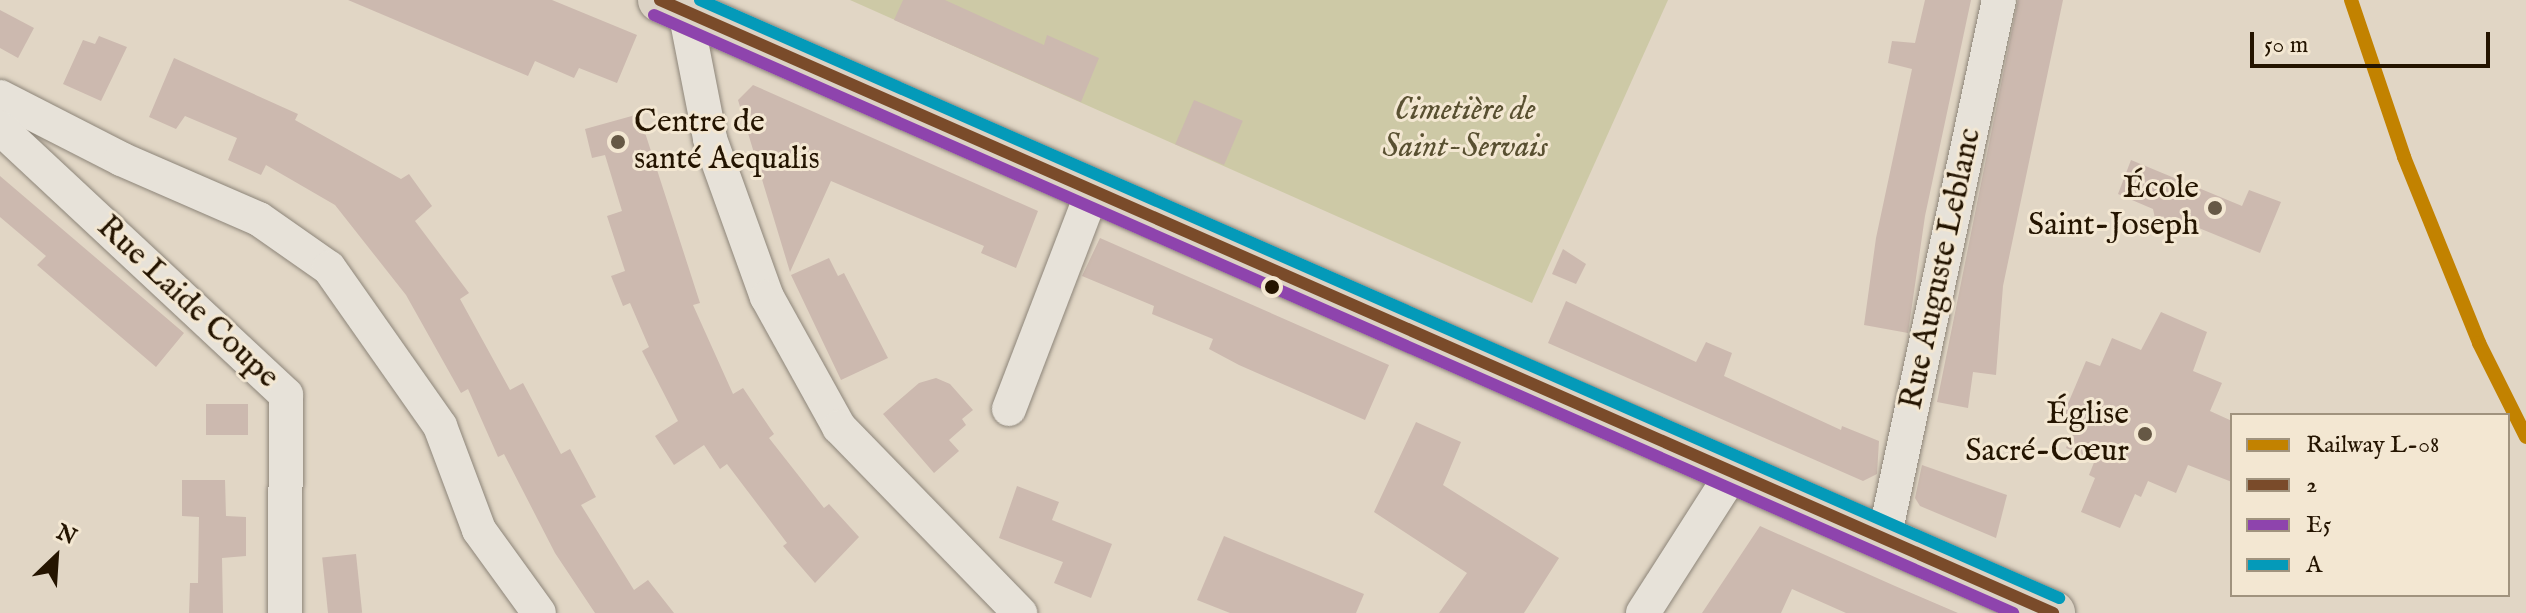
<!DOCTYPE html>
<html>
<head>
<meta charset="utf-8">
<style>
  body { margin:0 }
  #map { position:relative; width:2526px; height:613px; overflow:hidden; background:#e1d6c5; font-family:"IM FELL English",serif }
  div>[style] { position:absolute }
  .green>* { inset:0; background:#cdc9a6 }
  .building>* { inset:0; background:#ccb9af; transform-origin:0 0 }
  .roads { filter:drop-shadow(0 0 2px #8d8579) drop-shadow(0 0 2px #8d8579) }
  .minor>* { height:34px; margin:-17px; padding:0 17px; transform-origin:17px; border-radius:17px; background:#e7e2d9 }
  .primary>* { height:44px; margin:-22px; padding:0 22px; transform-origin:22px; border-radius:22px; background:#dbd2c4 }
  .bus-1>* { height:12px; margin:-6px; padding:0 6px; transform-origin:6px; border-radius:6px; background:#7a4b2a }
  .bus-2>* { height:12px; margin:-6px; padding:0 6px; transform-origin:6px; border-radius:6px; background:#8e44ad }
  .bus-3>* { height:12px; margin:-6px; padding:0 6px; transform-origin:6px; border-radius:6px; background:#049ab9 }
  .rail-1>* { height:14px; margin:-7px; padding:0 7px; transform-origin:7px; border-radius:7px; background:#c28200 }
  .dots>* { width:22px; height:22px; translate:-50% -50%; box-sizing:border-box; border:4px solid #f3e7d2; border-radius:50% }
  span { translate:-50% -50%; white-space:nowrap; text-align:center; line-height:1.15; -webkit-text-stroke:6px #f3e7d2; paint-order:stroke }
  .park-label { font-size:32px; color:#595031; font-style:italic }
  .poi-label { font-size:32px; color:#241400 }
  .left { translate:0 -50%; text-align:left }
  .right { translate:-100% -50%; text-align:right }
  .street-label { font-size:32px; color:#241400 }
  .legend { position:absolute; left:2230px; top:413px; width:280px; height:184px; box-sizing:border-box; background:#f3e7d2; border:2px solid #a0937e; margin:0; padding:10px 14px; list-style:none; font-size:24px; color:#241400 }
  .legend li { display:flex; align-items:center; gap:16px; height:40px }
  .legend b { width:40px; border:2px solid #a0937e }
  .north { position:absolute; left:16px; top:517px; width:80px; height:80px; -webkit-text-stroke:6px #f3e7d2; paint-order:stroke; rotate:25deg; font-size:22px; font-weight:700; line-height:32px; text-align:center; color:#241400 }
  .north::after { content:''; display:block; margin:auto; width:28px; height:36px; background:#241400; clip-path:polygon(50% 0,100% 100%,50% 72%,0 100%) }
  .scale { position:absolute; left:2250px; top:32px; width:240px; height:36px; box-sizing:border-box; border:4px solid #241400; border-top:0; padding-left:10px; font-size:24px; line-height:28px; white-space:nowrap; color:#241400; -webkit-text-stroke:6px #f3e7d2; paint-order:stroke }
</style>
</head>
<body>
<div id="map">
  <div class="green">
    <i style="clip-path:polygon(850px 0,1668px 0,1532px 303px)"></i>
  </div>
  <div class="building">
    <i style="clip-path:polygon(348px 0,552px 0,637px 35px,617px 83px,579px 68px,574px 78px,535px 61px,528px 76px)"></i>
    <i style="clip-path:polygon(903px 0,945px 0,1044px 45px,1047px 35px,1099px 58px,1081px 102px,894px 20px)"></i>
    <i style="clip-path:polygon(1925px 0,1971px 0,1925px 216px,1908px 333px,1864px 325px,1876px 238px,1912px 69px,1888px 63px,1892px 41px,1915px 43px)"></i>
    <i style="clip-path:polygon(2018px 0,2063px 0,2003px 286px,1996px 375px,1973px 372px,1968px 408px,1937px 402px)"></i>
    <i style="clip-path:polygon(0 10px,34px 28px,18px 58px,0 48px)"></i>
    <i style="clip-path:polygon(99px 36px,127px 47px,101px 101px,63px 84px,83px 40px,95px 44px)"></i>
    <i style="clip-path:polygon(174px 58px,298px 114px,295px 120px,401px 179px,409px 174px,432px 206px,415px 221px,469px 293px,460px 299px,510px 390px,523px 383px,561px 454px,570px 449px,596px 497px,581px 505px,634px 590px,648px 580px,674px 613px,595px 613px,555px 553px,504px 454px,498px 457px,468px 389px,461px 393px,406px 295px,335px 205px,266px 165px,261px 175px,228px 160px,237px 138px,185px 116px,176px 129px,149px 117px)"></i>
    <i style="clip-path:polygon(753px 85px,1038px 211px,1016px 268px,981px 253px,984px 246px,831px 181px,790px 272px,738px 100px)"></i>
    <i style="left:1194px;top:100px;width:53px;height:48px;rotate:23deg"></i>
    <i style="clip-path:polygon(639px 114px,700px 303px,693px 305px,733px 394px,743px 388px,774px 434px,769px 438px,824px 508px,829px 504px,859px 537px,815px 583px,783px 546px,787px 543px,727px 464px,720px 469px,704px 445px,674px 465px,655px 436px,678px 421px,642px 351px,649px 347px,630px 303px,623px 306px,611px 276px,625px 271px,607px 216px,622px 211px,605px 155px,592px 158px,585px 129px)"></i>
    <i style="clip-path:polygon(2131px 160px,2242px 206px,2249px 190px,2281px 202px,2260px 253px,2189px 224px,2177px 232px,2156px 223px,2153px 209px,2118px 194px)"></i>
    <i style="clip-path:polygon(0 176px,184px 333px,156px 367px,37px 265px,46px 256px,0 217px)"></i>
    <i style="clip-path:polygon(1100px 238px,1389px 365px,1365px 420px,1239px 365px,1209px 349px,1213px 339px,1152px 314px,1154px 306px,1082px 276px)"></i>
    <i style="clip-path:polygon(1563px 249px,1586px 264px,1576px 284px,1552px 274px)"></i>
    <i style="clip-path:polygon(829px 258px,838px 276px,844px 273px,888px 358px,841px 380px,791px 275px)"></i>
    <i style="clip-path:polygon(1566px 301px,1696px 362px,1706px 342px,1732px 353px,1724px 376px,1841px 430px,1842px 426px,1879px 441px,1877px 474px,1863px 481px,1548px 343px)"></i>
    <i style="clip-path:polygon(2161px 312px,2207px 332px,2193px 371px,2222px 383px,2210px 411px,2232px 421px,2232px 482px,2188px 465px,2176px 493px,2148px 481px,2141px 497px,2135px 494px,2120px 528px,2081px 512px,2095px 478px,2089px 475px,2095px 460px,2066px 448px,2078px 419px,2064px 413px,2086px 361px,2100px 366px,2112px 338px,2141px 350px)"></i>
    <i style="clip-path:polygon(936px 378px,950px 384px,973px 410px,962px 419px,966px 425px,949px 440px,959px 451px,934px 473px,883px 414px,919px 383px)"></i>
    <i style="left:206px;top:404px;width:42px;height:31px"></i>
    <i style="clip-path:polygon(1416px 422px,1461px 442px,1443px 485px,1559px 558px,1524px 613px,1439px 613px,1467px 573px,1374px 512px)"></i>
    <i style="clip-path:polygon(1922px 465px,2007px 495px,1996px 538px,1920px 506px,1915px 498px)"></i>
    <i style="clip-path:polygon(182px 480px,225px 480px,226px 516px,246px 517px,246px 556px,222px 558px,223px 613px,189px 613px,190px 583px,198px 583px,199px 517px,182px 516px)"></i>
    <i style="clip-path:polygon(1017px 486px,1059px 502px,1052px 520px,1112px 544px,1091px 598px,1054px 583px,1063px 562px,999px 538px)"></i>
    <i style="clip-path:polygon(1760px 526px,1895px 586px,1958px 613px,1846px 613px,1792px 589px,1781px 613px,1702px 613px)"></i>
    <i style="clip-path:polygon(1224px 536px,1364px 594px,1356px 613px,1230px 613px,1197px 600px)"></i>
    <i style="left:356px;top:554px;width:59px;height:34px;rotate:84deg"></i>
  </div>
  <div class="roads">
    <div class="minor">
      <i style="left:685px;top:11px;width:130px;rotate:78.9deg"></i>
      <i style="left:710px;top:139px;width:168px;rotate:70.2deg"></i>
      <i style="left:767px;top:297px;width:149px;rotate:61deg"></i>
      <i style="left:839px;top:427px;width:260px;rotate:45.8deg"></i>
      <i style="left:0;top:97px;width:136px;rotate:27.1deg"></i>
      <i style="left:121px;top:159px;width:150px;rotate:23.5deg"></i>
      <i style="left:259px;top:219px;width:85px;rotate:35deg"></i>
      <i style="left:329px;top:268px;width:193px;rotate:54.9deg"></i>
      <i style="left:440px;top:426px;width:111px;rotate:69.4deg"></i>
      <i style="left:479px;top:530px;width:102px;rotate:54.1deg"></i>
      <i style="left:0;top:128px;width:391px;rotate:43deg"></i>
      <i style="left:286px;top:395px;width:218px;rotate:90.3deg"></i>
      <i style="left:1009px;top:409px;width:235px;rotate:-69deg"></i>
      <i style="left:1884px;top:539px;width:551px;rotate:-77.96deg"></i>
      <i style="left:1643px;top:613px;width:167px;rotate:-57.4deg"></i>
    </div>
    <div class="primary">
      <i style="left:660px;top:0;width:1522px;rotate:23.75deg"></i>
    </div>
  </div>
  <div class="bus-1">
    <i style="left:660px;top:0;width:1522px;rotate:23.75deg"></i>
  </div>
  <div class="bus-2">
    <i style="left:654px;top:15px;width:1485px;rotate:23.75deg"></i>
  </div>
  <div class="bus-3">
    <i style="left:700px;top:0;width:1485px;rotate:23.75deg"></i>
  </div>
  <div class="rail-1">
    <i style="left:2351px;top:0;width:166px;rotate:71.3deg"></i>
    <i style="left:2404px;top:157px;width:201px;rotate:68deg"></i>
    <i style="left:2479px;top:343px;width:105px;rotate:63.4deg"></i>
  </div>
  <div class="dots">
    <i style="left:618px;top:142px;background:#665845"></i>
    <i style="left:2215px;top:208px;background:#665845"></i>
    <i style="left:1272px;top:287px;background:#241400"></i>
    <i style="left:2145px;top:434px;background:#665845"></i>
  </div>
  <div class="park-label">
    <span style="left:1465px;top:130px">Cimetière de<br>Saint-Servais</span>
  </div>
  <div class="poi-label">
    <span class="left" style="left:634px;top:142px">Centre de<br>santé Aequalis</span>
    <span class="right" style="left:2199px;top:208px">École<br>Saint-Joseph</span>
    <span class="right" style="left:2129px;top:434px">Église<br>Sacré-Cœur</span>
  </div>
  <div class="street-label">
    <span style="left:1942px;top:269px;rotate:-78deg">Rue Auguste Leblanc</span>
    <span style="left:187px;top:303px;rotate:43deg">Rue Laide Coupe</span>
  </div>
  <ul class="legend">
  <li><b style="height:10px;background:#c28200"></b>Railway L-08</li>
  <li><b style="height:10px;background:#7a4b2a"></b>2</li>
  <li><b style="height:10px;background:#8e44ad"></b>E5</li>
  <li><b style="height:10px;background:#049ab9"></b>A</li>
  </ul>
  <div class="north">N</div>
  <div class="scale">50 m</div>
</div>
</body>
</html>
